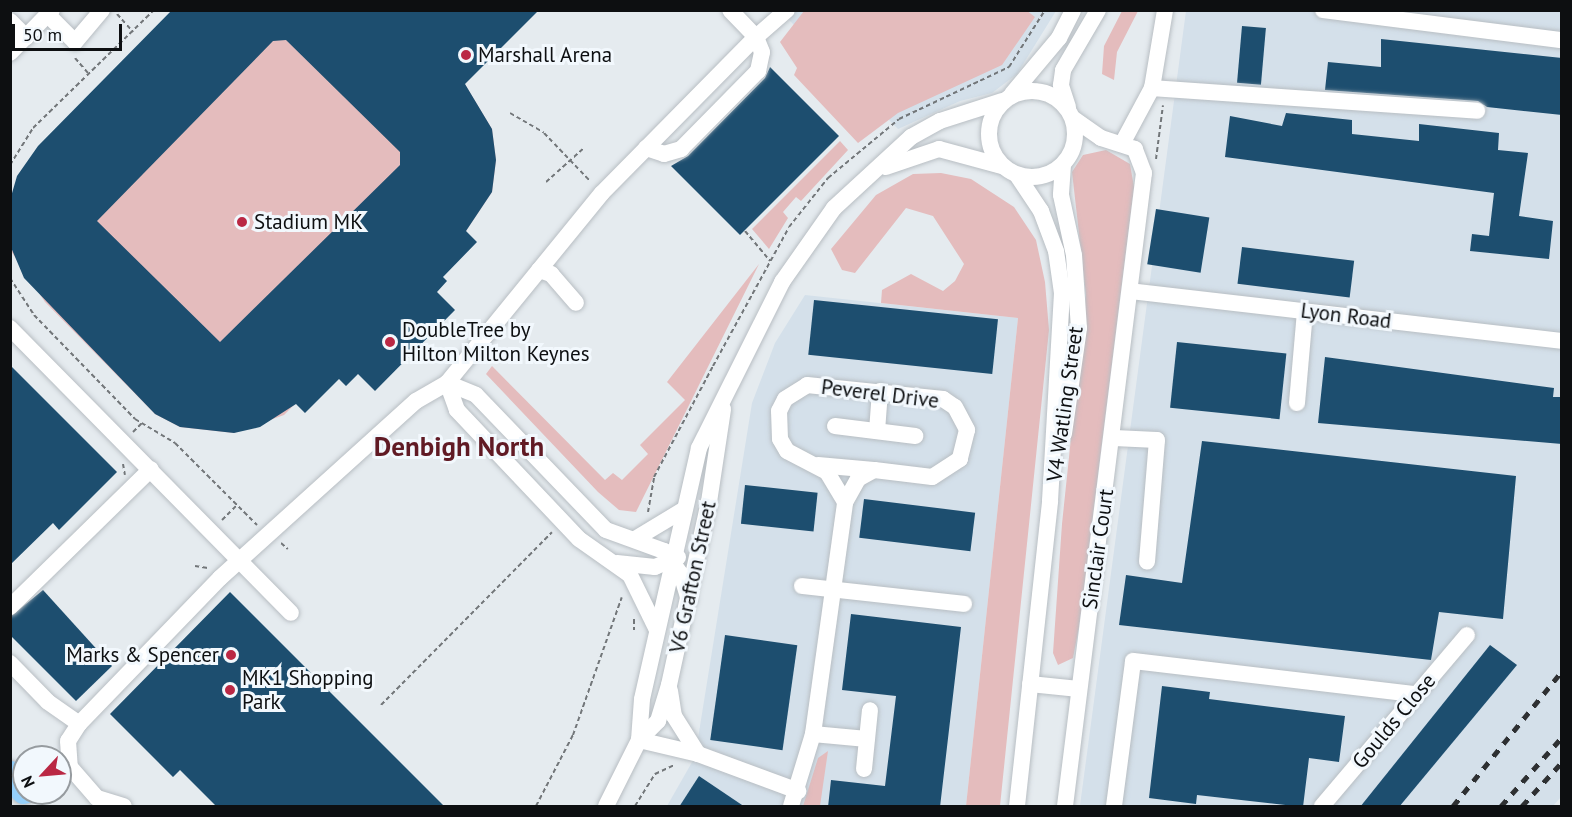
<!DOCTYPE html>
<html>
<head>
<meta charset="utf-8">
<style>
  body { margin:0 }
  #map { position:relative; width:1572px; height:817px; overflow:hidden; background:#e5ebef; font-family:"PT Sans",sans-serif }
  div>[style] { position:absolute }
  .built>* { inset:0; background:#d4e0ea }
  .green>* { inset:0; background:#e4bcbd }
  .building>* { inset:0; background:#1d4e6f; transform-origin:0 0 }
  .path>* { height:2px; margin-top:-1px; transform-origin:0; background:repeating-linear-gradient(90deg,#727679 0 4.5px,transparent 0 7.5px) }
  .roads { filter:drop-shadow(0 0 2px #b8bec3) drop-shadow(0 0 2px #b8bec3) }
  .minor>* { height:16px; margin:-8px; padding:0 8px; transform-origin:8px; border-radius:8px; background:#fff }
  .minor>.ring { margin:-8px; padding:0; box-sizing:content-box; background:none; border:16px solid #fff; border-radius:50% }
  .highway>* { height:26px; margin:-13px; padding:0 13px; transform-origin:13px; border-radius:13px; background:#95cffa }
  .rail>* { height:4.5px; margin-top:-2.25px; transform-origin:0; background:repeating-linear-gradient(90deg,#2e3032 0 8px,transparent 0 16px) }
  .dots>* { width:16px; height:16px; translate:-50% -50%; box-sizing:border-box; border:3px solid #f2f8fd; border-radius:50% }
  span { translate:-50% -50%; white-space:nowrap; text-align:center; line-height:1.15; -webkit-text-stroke:6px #f2f8fd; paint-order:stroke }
  .poi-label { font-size:21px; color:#0d0f11 }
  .left { translate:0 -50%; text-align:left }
  .right { translate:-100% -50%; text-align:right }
  .street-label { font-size:21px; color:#0d0f11 }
  .district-label { font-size:27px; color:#601a24; font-weight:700 }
  .frame { position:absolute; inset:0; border:12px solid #0d0f11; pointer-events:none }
  .north { position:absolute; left:12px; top:745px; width:60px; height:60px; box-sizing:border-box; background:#f2f8fd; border:2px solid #969b9f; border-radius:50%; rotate:244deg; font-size:16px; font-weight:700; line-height:24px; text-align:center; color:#0d0f11 }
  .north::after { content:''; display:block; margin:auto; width:21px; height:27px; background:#ba2844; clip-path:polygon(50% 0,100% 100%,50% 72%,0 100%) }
  .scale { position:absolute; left:12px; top:24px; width:110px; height:27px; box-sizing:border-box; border:3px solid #0d0f11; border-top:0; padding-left:8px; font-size:18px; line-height:21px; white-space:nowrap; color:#0d0f11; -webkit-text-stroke:4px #f2f8fd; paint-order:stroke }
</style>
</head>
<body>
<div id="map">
  <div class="built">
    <i style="clip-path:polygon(780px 11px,1056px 11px,1017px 74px,992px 93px,960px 101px,898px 129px)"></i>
    <i style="clip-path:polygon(1186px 11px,1561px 11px,1561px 797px,1553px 806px,1080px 806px)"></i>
    <i style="clip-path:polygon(805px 295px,1018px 318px,966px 806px,667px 806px,695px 757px,752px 403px,775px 343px)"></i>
  </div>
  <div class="green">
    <i style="clip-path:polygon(1026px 10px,1035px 17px,1002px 65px,898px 113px,858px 143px,794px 75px,797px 68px,780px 42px,804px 11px)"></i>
    <i style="clip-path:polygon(172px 11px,463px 81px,492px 129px,496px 160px,492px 192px,466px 231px,284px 415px,234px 433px,180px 427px,155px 414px,45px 302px,11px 251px)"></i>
    <i style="clip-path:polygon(1122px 11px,1138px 11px,1117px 52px,1114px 80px,1102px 74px,1104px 46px)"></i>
    <i style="clip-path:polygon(840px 141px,848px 150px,801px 201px,796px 197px,783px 212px,788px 218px,769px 249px,752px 229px)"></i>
    <i style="clip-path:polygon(1106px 150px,1130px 164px,1134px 187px,1079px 627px,1073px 658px,1058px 665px,1053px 653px,1062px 524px,1086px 295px,1072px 172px,1083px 155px)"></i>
    <i style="clip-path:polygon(941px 173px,971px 179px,1014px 207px,1036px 240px,1045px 282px,1049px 330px,1000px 806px,966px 806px,1018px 318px,881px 303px,882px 290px,911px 274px,943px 291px,955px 281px,964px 264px,933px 216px,906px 208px,855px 273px,842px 270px,831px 249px,876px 195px,913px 174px)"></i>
    <i style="clip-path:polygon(759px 264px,636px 512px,619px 510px,598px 492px,486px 374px,492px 366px,605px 480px,613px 473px,622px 480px,648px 454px,640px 445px,685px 400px,667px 382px)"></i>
    <i style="clip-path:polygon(828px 751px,820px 806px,803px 806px,818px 758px)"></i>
  </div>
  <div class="building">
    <i style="clip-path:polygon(evenodd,172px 10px,539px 10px,465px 84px,492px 129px,496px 160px,492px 192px,466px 231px,477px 242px,443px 277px,447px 281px,437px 292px,455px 310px,375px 391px,358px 374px,346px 386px,339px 379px,305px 413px,296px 404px,260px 427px,234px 433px,180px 427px,155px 414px,24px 278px,10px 245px,10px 200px,17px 176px,38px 146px,172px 10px,286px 40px,400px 152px,400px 165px,220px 342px,97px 221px,273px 41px,286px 40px)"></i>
    <i style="left:1242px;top:26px;width:24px;height:57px;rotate:5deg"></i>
    <i style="clip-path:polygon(1381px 39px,1562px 58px,1562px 115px,1487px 107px,1478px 101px,1325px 90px,1328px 62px,1381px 67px)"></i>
    <i style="clip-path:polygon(770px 67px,839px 136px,740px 235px,671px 166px,688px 156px,765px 78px)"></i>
    <i style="clip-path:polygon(1286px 113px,1352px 120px,1352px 134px,1419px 141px,1419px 124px,1499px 133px,1498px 150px,1528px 153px,1519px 216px,1553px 221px,1549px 259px,1470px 251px,1472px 234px,1489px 236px,1494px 193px,1225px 157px,1230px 116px,1282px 126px)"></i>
    <i style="left:1156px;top:209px;width:54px;height:56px;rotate:9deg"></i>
    <i style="left:1242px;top:247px;width:113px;height:37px;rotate:7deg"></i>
    <i style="left:814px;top:300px;width:185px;height:55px;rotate:6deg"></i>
    <i style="left:1177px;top:342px;width:110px;height:66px;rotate:6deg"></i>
    <i style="clip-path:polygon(1325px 357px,1554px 388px,1553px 397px,1562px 397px,1562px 444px,1318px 423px)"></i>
    <i style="clip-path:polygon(10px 365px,117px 472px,59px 530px,53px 523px,10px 565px)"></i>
    <i style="clip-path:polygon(1202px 441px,1516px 476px,1503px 619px,1439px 612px,1431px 660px,1119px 625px,1126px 575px,1182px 583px)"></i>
    <i style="left:745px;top:485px;width:73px;height:39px;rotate:6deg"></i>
    <i style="left:864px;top:499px;width:112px;height:39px;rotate:7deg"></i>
    <i style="clip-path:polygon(43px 590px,112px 666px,76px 701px,10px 635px,10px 617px)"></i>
    <i style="clip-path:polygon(230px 592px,445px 807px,217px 807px,180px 770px,173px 777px,110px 714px)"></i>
    <i style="clip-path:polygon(851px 614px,961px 627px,940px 807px,828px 807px,831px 780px,885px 786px,896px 696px,842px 690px)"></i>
    <i style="left:725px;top:635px;width:73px;height:106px;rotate:8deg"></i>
    <i style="clip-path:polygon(1490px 645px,1517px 665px,1399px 807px,1360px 807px)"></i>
    <i style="clip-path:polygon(1162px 686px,1210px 692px,1209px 699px,1345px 716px,1339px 762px,1309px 758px,1303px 807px,1197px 795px,1196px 804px,1149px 798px)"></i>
    <i style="clip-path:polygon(699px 776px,745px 807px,679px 807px)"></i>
  </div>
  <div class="path">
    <i style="left:117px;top:14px;width:24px;rotate:48deg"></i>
    <i style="left:75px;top:58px;width:21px;rotate:49deg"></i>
    <i style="left:510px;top:113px;width:39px;rotate:30deg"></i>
    <i style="left:544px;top:133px;width:66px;rotate:46.2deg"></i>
    <i style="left:1156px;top:159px;width:54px;rotate:-82.6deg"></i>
    <i style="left:10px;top:165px;width:44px;rotate:-58.1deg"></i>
    <i style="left:33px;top:128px;width:169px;rotate:-44.3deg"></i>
    <i style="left:546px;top:182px;width:52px;rotate:-41.9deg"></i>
    <i style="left:745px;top:231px;width:39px;rotate:50deg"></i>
    <i style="left:10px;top:278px;width:44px;rotate:57deg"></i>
    <i style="left:34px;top:315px;width:145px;rotate:45.8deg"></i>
    <i style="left:135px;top:419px;width:47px;rotate:31deg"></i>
    <i style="left:175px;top:443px;width:116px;rotate:45deg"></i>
    <i style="left:133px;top:432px;width:13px;rotate:-45deg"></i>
    <i style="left:123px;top:464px;width:11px;rotate:80deg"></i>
    <i style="left:648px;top:512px;width:36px;rotate:-80deg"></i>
    <i style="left:654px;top:477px;width:126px;rotate:-62deg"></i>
    <i style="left:713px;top:366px;width:158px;rotate:-61.3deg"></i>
    <i style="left:789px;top:227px;width:63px;rotate:-51.5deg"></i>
    <i style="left:828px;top:178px;width:92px;rotate:-39.7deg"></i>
    <i style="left:899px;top:119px;width:122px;rotate:-25.3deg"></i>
    <i style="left:1009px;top:67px;width:67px;rotate:-57.7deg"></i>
    <i style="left:222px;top:520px;width:21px;rotate:-45deg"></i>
    <i style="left:281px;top:543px;width:9px;rotate:41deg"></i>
    <i style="left:195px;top:566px;width:13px;rotate:9deg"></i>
    <i style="left:634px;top:619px;width:11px;rotate:90deg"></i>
    <i style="left:381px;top:705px;width:243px;rotate:-45.3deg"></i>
    <i style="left:536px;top:806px;width:80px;rotate:-62.5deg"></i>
    <i style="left:573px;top:735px;width:146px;rotate:-70.5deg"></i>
    <i style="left:635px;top:806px;width:38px;rotate:-58deg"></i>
    <i style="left:655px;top:774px;width:21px;rotate:-25deg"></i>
  </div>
  <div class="roads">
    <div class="minor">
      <i style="left:1323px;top:10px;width:241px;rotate:7.2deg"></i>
      <i style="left:48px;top:15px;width:38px;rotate:45deg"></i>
      <i style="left:75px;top:42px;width:42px;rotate:-49.8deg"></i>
      <i style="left:10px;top:21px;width:23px;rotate:45deg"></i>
      <i style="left:10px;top:53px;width:60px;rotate:-45.7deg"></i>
      <i style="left:1152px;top:88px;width:326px;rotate:4deg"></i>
      <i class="ring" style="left:989px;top:91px;width:70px;height:70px"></i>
      <i style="left:1012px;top:94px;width:73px;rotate:-50deg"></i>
      <i style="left:1059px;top:38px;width:31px;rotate:-63deg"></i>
      <i style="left:1068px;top:107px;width:23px;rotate:-108deg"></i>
      <i style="left:1061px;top:85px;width:15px;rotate:-82deg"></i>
      <i style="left:1063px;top:70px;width:69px;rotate:-59.7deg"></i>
      <i style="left:1123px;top:142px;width:61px;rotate:-61.8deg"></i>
      <i style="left:1152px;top:88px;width:79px;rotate:-80.5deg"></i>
      <i style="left:646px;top:148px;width:19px;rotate:18deg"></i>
      <i style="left:664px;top:154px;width:18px;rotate:-16deg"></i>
      <i style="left:681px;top:149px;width:110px;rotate:-45.4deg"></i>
      <i style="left:758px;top:71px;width:19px;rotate:-78deg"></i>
      <i style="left:762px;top:52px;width:16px;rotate:-112deg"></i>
      <i style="left:756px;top:37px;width:41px;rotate:-41.1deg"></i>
      <i style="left:1063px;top:165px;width:30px;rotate:94deg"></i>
      <i style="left:1061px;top:195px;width:61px;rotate:77.8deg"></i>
      <i style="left:1074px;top:255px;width:73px;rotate:86.1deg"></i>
      <i style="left:1079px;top:328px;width:107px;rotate:98.1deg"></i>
      <i style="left:886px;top:167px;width:56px;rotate:-18.8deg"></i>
      <i style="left:939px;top:149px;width:65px;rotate:15.1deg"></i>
      <i style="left:539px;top:270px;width:13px;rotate:18deg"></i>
      <i style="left:551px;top:274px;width:38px;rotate:49deg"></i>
      <i style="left:1130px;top:291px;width:435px;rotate:6.6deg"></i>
      <i style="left:10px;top:328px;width:400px;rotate:45.4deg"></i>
      <i style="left:807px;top:385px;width:137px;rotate:5.9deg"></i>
      <i style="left:943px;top:399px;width:14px;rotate:34deg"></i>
      <i style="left:955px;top:407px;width:26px;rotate:62deg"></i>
      <i style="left:967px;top:430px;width:30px;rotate:104deg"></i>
      <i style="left:960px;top:459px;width:33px;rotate:147deg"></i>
      <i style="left:932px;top:477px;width:58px;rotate:-173.1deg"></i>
      <i style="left:874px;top:470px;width:18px;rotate:151deg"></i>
      <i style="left:858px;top:479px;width:26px;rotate:119deg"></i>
      <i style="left:845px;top:502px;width:35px;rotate:-121deg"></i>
      <i style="left:827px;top:472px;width:45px;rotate:-152.3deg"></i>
      <i style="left:787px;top:451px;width:14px;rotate:-120deg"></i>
      <i style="left:780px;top:439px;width:28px;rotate:-92deg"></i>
      <i style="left:779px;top:411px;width:13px;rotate:-63deg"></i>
      <i style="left:785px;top:399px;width:26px;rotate:-32deg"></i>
      <i style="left:1297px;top:403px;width:92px;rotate:-85deg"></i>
      <i style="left:835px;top:426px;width:81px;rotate:7.1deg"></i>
      <i style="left:877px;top:431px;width:40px;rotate:-85.7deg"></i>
      <i style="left:1114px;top:438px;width:43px;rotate:2.7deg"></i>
      <i style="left:1157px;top:440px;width:122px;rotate:94.7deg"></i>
      <i style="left:818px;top:465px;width:56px;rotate:5.1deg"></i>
      <i style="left:635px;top:539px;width:56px;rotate:-31.1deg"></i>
      <i style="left:617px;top:563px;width:38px;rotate:6deg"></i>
      <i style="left:655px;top:567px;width:25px;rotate:-23deg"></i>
      <i style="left:802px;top:586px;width:163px;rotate:6.3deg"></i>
      <i style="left:10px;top:607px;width:197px;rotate:-44.4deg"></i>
      <i style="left:657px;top:630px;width:61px;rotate:-116.1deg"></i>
      <i style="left:630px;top:575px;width:62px;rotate:-144.8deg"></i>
      <i style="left:579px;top:539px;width:178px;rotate:-133.4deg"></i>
      <i style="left:457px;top:410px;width:29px;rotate:-110deg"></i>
      <i style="left:447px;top:383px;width:245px;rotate:-50.8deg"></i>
      <i style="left:602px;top:193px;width:219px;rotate:-45.4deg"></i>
      <i style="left:756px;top:37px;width:37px;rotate:-134deg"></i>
      <i style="left:10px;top:663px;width:54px;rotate:45.7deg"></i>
      <i style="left:48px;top:702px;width:38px;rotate:35deg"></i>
      <i style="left:79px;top:724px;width:203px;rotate:-46deg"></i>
      <i style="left:220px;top:578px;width:264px;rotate:-42.1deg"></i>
      <i style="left:416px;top:401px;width:36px;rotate:-30deg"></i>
      <i style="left:447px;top:383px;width:31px;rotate:22deg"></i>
      <i style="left:476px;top:395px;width:187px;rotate:46.1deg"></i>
      <i style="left:606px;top:530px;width:62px;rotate:19.9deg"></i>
      <i style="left:664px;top:551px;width:29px;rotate:54deg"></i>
      <i style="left:681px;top:574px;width:27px;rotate:73deg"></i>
      <i style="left:1030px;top:684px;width:49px;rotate:5.8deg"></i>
      <i style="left:670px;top:691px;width:25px;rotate:81deg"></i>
      <i style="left:674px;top:716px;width:45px;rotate:57.7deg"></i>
      <i style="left:79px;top:724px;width:20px;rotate:123deg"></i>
      <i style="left:68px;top:741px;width:26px;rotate:86deg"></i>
      <i style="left:70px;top:767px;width:41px;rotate:48.9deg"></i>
      <i style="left:97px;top:798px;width:28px;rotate:17deg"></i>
      <i style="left:813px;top:734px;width:54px;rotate:5.3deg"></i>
      <i style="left:639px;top:740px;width:27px;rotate:-45deg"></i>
      <i style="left:658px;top:721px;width:38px;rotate:-73deg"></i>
      <i style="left:669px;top:685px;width:187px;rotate:-77.7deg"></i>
      <i style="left:709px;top:502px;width:94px;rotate:-81.4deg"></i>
      <i style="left:639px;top:740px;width:61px;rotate:13.3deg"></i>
      <i style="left:698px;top:754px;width:107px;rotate:20.3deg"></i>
      <i style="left:864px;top:769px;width:59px;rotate:-84.2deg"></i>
      <i style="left:606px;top:806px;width:74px;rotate:-63.4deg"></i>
      <i style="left:639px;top:740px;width:41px;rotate:-85.8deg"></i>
      <i style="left:642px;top:699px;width:257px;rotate:-77.2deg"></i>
      <i style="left:699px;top:448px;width:186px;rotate:-63.4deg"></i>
      <i style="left:782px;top:282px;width:90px;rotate:-54.9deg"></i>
      <i style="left:834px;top:208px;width:105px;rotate:-42.7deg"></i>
      <i style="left:911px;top:137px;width:33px;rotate:-29deg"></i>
      <i style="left:940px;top:121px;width:65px;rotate:-17.9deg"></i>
      <i style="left:791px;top:806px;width:75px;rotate:-73deg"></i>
      <i style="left:813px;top:734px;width:234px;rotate:-82.1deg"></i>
      <i style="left:1017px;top:806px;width:307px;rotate:-83.8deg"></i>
      <i style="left:1050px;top:501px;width:208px;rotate:-86.7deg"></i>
      <i style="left:1062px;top:293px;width:42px;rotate:-98.1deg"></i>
      <i style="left:1056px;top:251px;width:43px;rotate:-110.6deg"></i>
      <i style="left:1041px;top:211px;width:43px;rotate:-123.7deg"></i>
      <i style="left:1065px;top:806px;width:638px;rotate:-82.89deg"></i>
      <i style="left:1144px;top:173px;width:26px;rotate:-111deg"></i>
      <i style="left:1135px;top:149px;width:36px;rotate:-162deg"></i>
      <i style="left:1101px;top:138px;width:33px;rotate:-145deg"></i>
      <i style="left:1114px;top:806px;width:146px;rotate:-82.5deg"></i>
      <i style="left:1133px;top:661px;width:285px;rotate:6.7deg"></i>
      <i style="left:1322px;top:806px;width:224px;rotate:-49.7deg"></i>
    </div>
    <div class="highway">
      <i style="left:10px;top:774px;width:22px;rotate:51deg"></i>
    </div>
  </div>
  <div class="rail">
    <i style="left:1453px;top:806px;width:174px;rotate:-51.1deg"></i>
    <i style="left:1501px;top:806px;width:92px;rotate:-48.5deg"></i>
    <i style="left:1522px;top:806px;width:59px;rotate:-47.7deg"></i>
  </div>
  <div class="dots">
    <i style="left:466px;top:55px;background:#ba2844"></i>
    <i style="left:242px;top:222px;background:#ba2844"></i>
    <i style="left:390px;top:342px;background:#ba2844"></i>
    <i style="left:231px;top:655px;background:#ba2844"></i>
    <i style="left:230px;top:690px;background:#ba2844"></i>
  </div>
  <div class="poi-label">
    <span class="left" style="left:478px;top:55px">Marshall Arena</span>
    <span class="left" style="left:254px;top:222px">Stadium MK</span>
    <span class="left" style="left:402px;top:342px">DoubleTree by<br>Hilton Milton Keynes</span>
    <span class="right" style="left:219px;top:655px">Marks &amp; Spencer</span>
    <span class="left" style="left:242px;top:690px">MK1 Shopping<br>Park</span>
  </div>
  <div class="street-label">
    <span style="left:1346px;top:316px;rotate:7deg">Lyon Road</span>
    <span style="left:880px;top:394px;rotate:7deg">Peverel Drive</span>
    <span style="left:1065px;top:404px;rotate:-82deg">V4 Watling Street</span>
    <span style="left:1098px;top:549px;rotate:-82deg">Sinclair Court</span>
    <span style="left:693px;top:577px;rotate:-78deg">V6 Grafton Street</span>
    <span style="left:1394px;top:721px;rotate:-50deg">Goulds Close</span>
  </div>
  <div class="district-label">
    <span style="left:459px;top:447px">Denbigh North</span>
  </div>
  <div class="frame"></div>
  <div class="north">N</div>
  <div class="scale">50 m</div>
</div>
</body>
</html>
